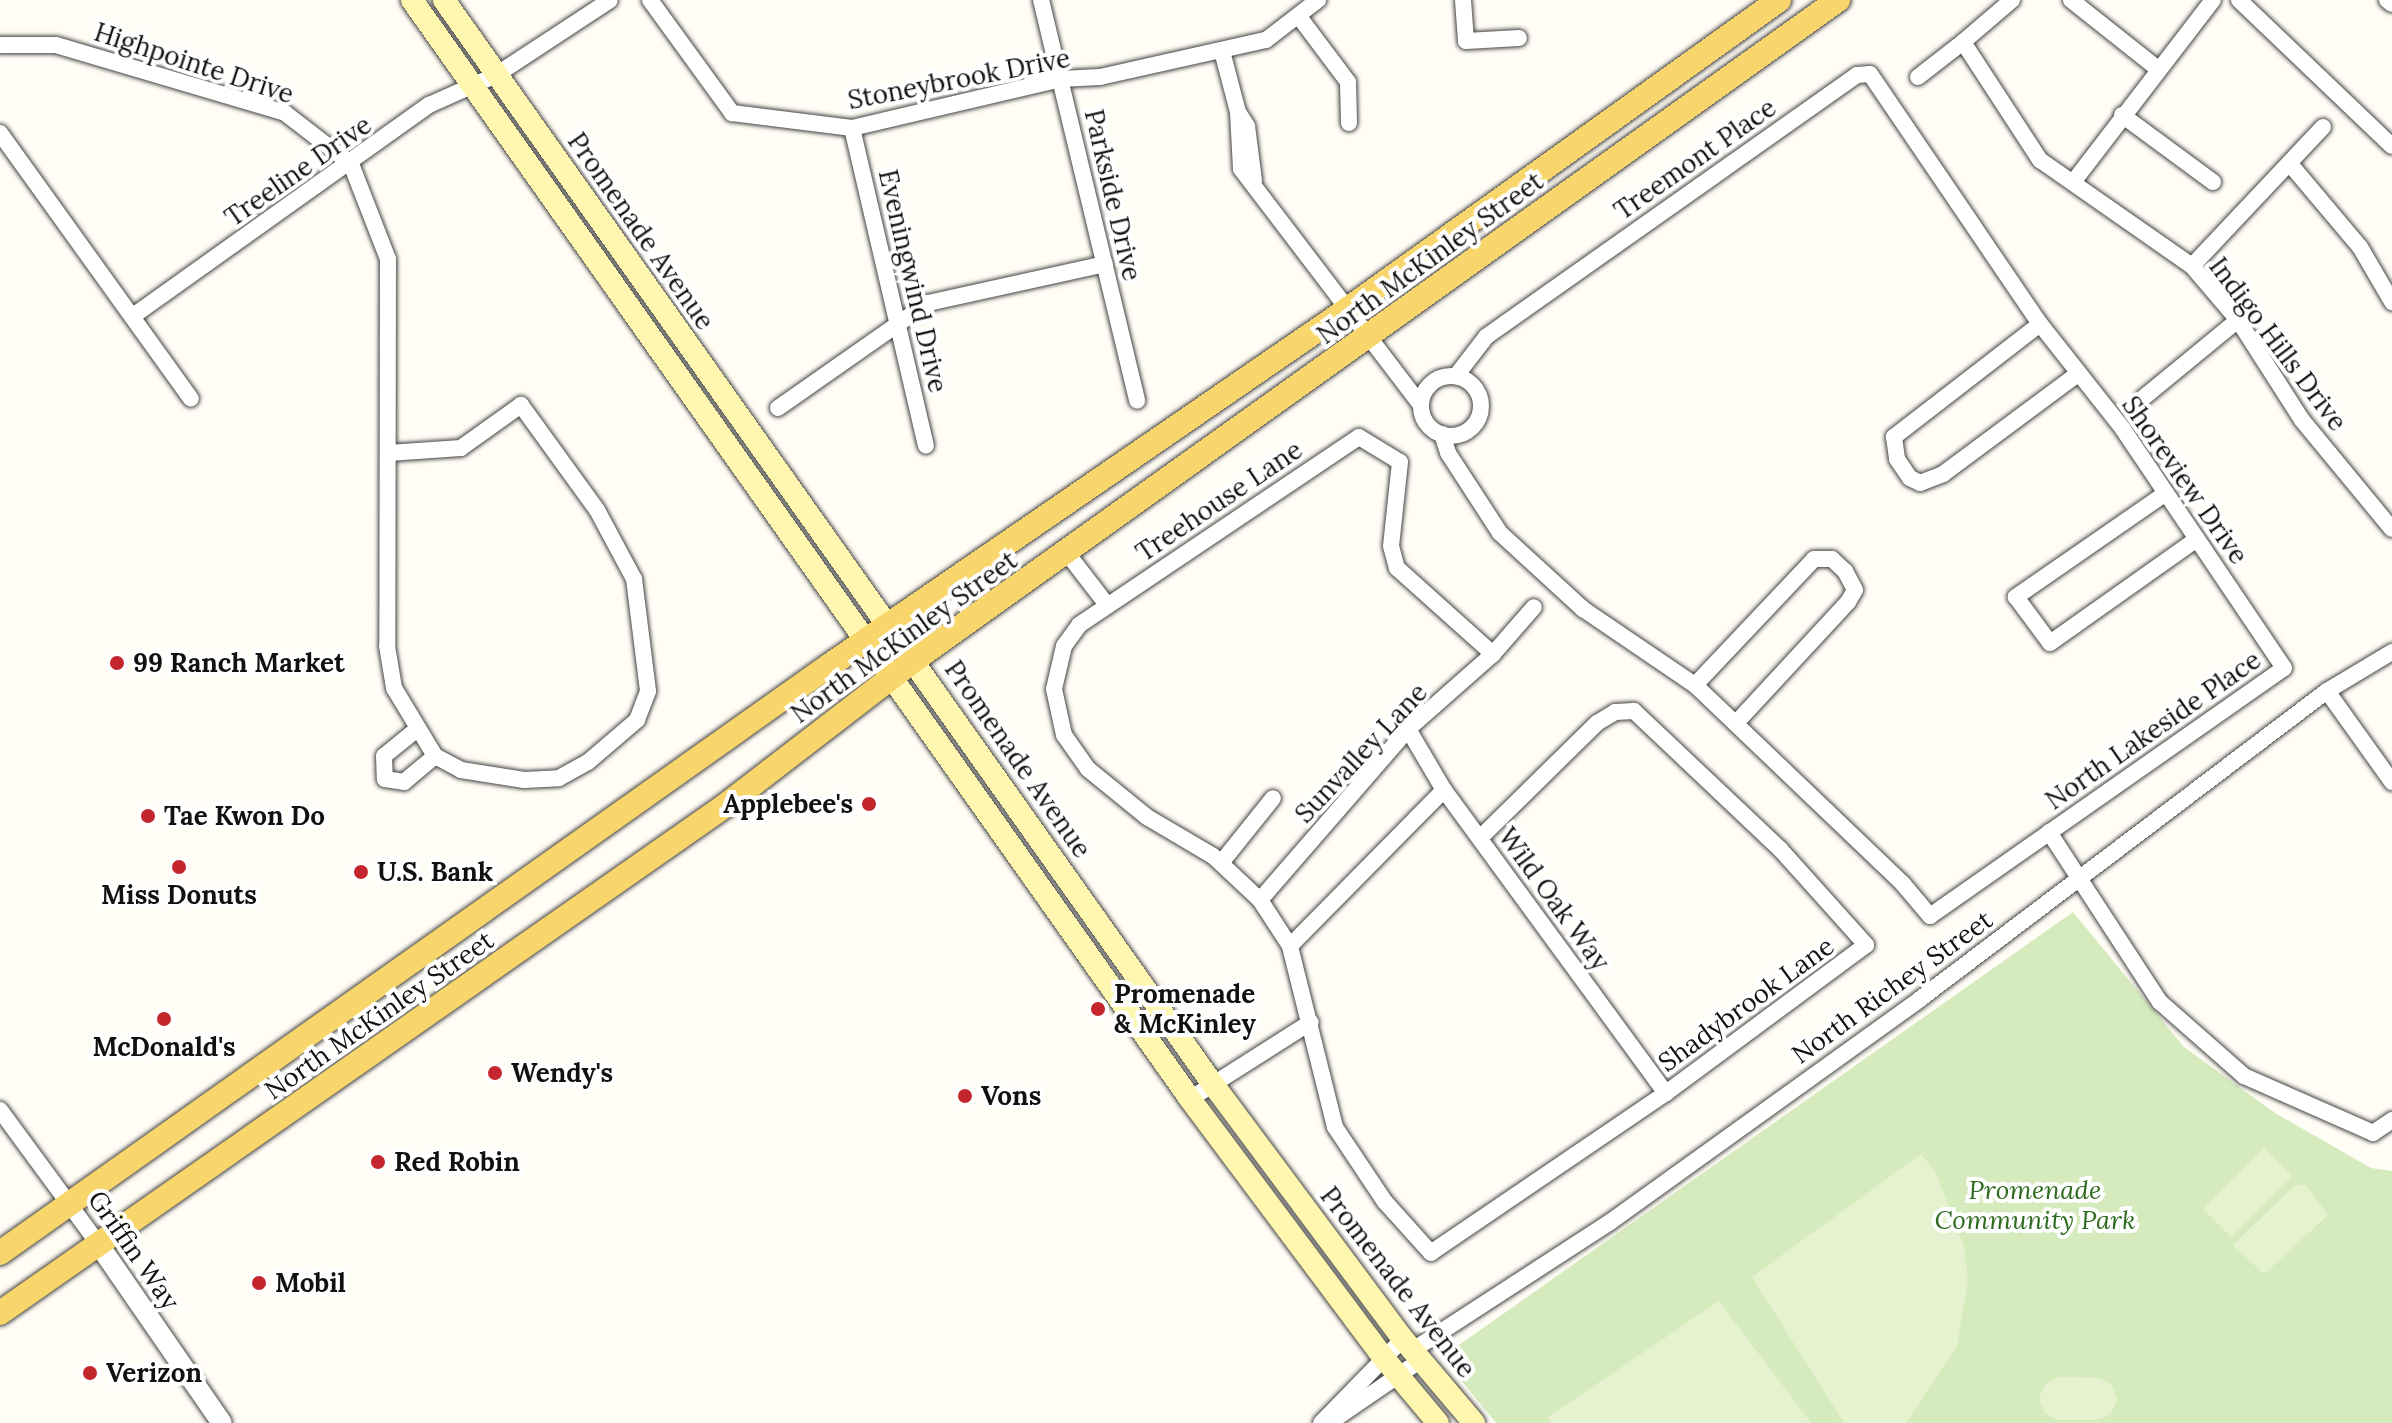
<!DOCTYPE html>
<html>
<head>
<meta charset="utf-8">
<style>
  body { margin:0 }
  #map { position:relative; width:2392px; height:1423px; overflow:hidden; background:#fffdf5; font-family:Lora,serif }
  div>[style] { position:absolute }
  .green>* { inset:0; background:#d5ebbd }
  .pitch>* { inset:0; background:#e6f2cf; transform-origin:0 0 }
  .roads { filter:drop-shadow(0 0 2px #444) drop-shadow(0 0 2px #444) }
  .minor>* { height:16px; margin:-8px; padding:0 8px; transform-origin:8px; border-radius:8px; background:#fff }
  .minor>.ring { margin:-8px; padding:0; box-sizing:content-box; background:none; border:16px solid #fff; border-radius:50% }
  .tertiary>* { height:20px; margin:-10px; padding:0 10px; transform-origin:10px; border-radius:10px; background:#fff }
  .secondary>* { height:22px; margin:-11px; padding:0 11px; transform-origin:11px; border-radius:11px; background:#fff6b0 }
  .primary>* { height:24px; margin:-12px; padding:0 12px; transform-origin:12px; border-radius:12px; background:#f9d66b }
  .dots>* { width:22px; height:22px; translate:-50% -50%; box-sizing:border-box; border:4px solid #fff; border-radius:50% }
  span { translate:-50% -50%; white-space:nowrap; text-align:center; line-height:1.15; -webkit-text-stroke:8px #fff; paint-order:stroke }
  .street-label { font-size:26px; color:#111 }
  .poi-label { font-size:26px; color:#111; font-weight:700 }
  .left { translate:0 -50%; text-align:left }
  .right { translate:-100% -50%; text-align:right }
  .park-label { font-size:26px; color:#2f6b1f; font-style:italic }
</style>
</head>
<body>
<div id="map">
  <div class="green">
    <i style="clip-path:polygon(2073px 912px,2184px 1047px,2275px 1113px,2371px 1168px,2392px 1171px,2392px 1423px,1496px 1423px,1442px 1357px)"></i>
  </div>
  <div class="pitch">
    <i style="left:2264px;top:1148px;width:40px;height:86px;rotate:45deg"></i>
    <i style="clip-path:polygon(1921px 1154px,1936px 1173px,1964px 1247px,1968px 1280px,1957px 1346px,1906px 1423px,1844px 1423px,1752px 1277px)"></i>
    <i style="clip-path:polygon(2306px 1185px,2328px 1215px,2264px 1274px,2233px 1245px,2294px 1186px)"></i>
    <i style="clip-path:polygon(1719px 1301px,1811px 1423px,1550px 1423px,1548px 1417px)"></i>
    <i style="clip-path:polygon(2057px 1377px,2100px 1378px,2112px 1386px,2117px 1400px,2111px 1414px,2098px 1420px,2057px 1420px,2044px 1412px,2039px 1398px,2045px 1385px)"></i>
  </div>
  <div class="roads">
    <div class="minor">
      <i style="left:650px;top:0;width:140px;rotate:54deg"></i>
      <i style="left:732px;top:113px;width:121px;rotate:7.1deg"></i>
      <i style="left:852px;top:128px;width:215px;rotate:-13.2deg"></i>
      <i style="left:1061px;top:79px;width:39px;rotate:-3deg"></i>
      <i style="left:1100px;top:77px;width:170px;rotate:-12.6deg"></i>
      <i style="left:1266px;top:40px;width:66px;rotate:-37.6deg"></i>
      <i style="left:1041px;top:0;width:412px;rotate:76.5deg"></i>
      <i style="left:1463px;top:0;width:41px;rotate:85.8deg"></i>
      <i style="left:1466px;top:41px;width:53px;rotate:-3.2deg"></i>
      <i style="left:2012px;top:0;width:65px;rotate:139.4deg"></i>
      <i style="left:1963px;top:42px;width:141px;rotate:56.9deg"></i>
      <i style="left:2040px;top:160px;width:185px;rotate:34.9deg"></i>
      <i style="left:2192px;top:266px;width:71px;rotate:49.6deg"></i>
      <i style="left:2238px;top:320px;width:119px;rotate:57.4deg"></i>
      <i style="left:2302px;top:420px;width:141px;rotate:50.5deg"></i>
      <i style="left:2071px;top:0;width:111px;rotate:38.4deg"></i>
      <i style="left:2239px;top:0;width:211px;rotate:43.7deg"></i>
      <i style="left:2387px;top:0;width:6px;rotate:39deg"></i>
      <i style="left:1300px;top:18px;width:80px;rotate:53.1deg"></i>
      <i style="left:1348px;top:82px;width:41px;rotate:88.6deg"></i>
      <i style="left:0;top:45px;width:56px"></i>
      <i style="left:56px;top:45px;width:239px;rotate:16.5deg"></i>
      <i style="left:285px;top:113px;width:83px;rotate:37.7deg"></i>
      <i style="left:351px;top:164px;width:102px;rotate:68.7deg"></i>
      <i style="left:388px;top:259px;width:387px;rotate:90.1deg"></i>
      <i style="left:387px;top:646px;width:43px;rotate:80.5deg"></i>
      <i style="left:394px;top:688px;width:79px;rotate:58.9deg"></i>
      <i style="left:435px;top:756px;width:30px;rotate:28deg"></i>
      <i style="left:461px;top:770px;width:64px;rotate:9deg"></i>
      <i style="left:524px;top:780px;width:35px;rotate:-3deg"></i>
      <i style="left:559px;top:778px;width:33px;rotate:-29deg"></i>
      <i style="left:588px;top:762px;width:65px;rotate:-40.6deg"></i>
      <i style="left:637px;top:720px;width:31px;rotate:-69deg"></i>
      <i style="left:648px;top:691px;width:113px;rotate:-97.1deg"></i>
      <i style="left:634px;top:579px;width:78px;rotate:-118.2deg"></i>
      <i style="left:597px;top:510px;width:130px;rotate:-125.9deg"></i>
      <i style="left:521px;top:405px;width:74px;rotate:144.4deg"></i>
      <i style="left:461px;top:448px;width:73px;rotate:176.1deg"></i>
      <i style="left:1222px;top:51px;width:63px;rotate:75.3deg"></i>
      <i style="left:1238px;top:112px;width:17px;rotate:57deg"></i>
      <i style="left:1247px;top:126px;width:55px;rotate:82.7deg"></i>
      <i style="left:1918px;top:77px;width:57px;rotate:-37.9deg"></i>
      <i style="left:1238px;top:112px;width:57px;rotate:87deg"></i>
      <i style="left:1241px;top:169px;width:297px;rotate:52.7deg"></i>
      <i style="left:2122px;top:115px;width:113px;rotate:36.4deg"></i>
      <i style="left:852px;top:128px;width:326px;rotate:76.9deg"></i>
      <i style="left:0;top:133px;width:327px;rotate:54.3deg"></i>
      <i style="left:2290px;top:164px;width:109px;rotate:49.9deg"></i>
      <i style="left:2360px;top:247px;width:64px;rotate:59.8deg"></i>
      <i style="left:2074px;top:181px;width:228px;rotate:-52.5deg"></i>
      <i style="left:2192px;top:266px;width:191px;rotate:-46.7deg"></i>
      <i style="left:133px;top:316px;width:364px;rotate:-35.5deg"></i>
      <i style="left:429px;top:105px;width:73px;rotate:-24.1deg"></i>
      <i style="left:496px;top:75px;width:136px;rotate:-33.3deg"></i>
      <i style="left:2040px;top:324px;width:185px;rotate:142.3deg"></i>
      <i style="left:1894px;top:437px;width:22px;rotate:82deg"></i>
      <i style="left:1897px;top:459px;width:23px;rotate:56deg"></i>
      <i style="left:1910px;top:478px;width:11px;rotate:27deg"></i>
      <i style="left:1920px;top:483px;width:25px;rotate:-21deg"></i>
      <i style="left:1943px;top:474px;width:169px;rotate:-36.6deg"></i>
      <i class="ring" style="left:1421px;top:376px;width:44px;height:44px"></i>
      <i style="left:2143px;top:398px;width:123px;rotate:-39.4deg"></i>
      <i style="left:778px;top:408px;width:183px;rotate:-35deg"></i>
      <i style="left:928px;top:303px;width:181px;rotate:-12.4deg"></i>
      <i style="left:1442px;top:434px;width:20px;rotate:72deg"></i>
      <i style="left:1448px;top:453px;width:95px;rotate:57deg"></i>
      <i style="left:1500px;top:533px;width:113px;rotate:42.5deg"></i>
      <i style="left:1583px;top:609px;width:135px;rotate:34.2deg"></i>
      <i style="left:1695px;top:685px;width:288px;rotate:43.7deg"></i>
      <i style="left:1903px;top:884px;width:42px;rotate:49.8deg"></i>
      <i style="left:1930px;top:916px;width:432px;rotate:-35deg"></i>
      <i style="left:2284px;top:668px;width:288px;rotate:-124deg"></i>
      <i style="left:2123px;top:429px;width:134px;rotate:-128.3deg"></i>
      <i style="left:2040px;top:324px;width:302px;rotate:-124.2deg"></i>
      <i style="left:1870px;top:74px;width:13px;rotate:176deg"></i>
      <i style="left:1857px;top:75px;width:454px;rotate:144.8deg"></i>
      <i style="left:1486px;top:337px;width:49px;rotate:127.6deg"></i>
      <i style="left:2166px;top:493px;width:183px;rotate:145.3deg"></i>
      <i style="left:2016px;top:597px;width:57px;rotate:53.5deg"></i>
      <i style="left:2050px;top:643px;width:180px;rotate:-35.3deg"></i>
      <i style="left:1067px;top:553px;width:66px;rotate:52.4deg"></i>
      <i style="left:1695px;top:685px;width:173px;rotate:-46.6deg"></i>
      <i style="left:1814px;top:559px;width:18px"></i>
      <i style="left:1832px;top:559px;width:18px;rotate:43deg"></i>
      <i style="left:1845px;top:571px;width:21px;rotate:62deg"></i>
      <i style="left:1855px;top:590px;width:14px;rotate:120deg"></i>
      <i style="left:1848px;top:602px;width:165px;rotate:132.8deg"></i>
      <i style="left:2327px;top:691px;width:112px;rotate:54.5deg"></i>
      <i style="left:1408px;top:729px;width:71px;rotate:59.5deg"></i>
      <i style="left:1444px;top:790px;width:376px;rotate:53.8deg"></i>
      <i style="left:416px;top:730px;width:41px;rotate:140.9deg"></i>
      <i style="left:384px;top:756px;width:23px;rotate:88deg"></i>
      <i style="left:385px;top:779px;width:19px;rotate:9deg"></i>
      <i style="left:404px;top:782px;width:40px;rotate:-40deg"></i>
      <i style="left:2049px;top:832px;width:203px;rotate:56.9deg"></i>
      <i style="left:2160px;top:1002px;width:112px;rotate:41.4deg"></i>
      <i style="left:2244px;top:1076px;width:141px;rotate:23.8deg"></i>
      <i style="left:2373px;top:1133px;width:23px;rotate:-34deg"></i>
      <i style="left:1480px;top:838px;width:164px;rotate:-44.5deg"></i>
      <i style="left:1597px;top:723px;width:21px;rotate:-31deg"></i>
      <i style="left:1615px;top:712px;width:19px;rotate:-3deg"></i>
      <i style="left:1634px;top:711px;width:201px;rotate:43.4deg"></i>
      <i style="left:1780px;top:849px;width:129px;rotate:48.1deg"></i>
      <i style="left:1866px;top:945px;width:249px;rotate:143.5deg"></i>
      <i style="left:1666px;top:1093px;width:284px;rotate:145.8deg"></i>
      <i style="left:1431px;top:1253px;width:69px;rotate:-132deg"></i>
      <i style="left:1385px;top:1202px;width:90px;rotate:-123.7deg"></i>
      <i style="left:1335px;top:1127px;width:187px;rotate:-104deg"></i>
      <i style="left:1290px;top:946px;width:55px;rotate:-123.1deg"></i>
      <i style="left:1260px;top:900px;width:64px;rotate:-136.9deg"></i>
      <i style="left:1213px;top:856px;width:77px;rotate:-149.4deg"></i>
      <i style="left:1147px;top:817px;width:76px;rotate:-140.9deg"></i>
      <i style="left:1088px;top:769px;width:42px;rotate:-125.2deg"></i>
      <i style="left:1064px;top:735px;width:47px;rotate:-102.3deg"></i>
      <i style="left:1054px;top:689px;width:44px;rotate:-76.9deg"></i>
      <i style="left:1064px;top:646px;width:26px;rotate:-54deg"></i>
      <i style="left:1079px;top:625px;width:337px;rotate:-33.9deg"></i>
      <i style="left:1359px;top:437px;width:48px;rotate:31.4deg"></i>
      <i style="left:1400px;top:462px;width:84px;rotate:96.1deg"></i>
      <i style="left:1391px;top:546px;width:23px;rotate:75deg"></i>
      <i style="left:1397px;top:568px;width:129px;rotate:41.9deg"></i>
      <i style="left:1221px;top:863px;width:83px;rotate:-51.3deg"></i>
      <i style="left:1260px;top:900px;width:226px;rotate:-49.1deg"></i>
      <i style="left:1408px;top:729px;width:113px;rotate:-41.4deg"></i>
      <i style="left:1493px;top:654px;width:62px;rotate:-48.9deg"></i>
      <i style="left:1290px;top:946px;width:219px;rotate:-45.4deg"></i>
      <i style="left:1190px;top:1099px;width:143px;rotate:-32.5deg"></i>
      <i style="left:0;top:1110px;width:167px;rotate:53.7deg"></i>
      <i style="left:1413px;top:1350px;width:235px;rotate:-33deg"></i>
      <i style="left:1610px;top:1222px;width:382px;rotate:-35.7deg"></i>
      <i style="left:1920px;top:999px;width:510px;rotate:-37.12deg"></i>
      <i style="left:2327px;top:691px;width:76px;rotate:-31deg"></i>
      <i style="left:1321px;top:1423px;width:117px;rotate:-45.7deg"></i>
      <i style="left:1329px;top:1423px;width:112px;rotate:-34.4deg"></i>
    </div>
    <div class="tertiary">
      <i style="left:99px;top:1245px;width:216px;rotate:55.4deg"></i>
    </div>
    <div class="secondary">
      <i style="left:412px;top:0;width:1347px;rotate:54.7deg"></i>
      <i style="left:1190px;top:1099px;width:321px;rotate:53.2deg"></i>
      <i style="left:1382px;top:1356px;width:87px;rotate:50.1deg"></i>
      <i style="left:444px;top:0;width:1328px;rotate:54.66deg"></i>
      <i style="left:1212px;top:1083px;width:319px;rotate:53.3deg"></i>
      <i style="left:1403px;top:1339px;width:110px;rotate:49.8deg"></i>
    </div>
    <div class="primary">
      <i style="left:0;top:1253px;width:1017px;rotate:-35.32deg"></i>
      <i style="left:830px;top:665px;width:625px;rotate:-34.5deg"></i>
      <i style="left:1345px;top:311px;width:534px;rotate:-35.62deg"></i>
      <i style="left:0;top:1313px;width:886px;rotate:-34.98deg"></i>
      <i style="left:726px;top:805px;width:237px;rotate:-37.6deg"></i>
      <i style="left:914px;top:660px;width:1136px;rotate:-35.54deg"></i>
    </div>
  </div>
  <div class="dots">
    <i style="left:117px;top:663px;background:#c4262e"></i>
    <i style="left:869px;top:804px;background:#c4262e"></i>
    <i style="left:148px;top:816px;background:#c4262e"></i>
    <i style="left:179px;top:867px;background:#c4262e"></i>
    <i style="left:361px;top:872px;background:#c4262e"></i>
    <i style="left:1098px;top:1009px;background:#c4262e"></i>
    <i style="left:164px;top:1019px;background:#c4262e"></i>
    <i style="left:495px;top:1073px;background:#c4262e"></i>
    <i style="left:965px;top:1096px;background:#c4262e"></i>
    <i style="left:378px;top:1162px;background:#c4262e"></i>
    <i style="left:259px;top:1283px;background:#c4262e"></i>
    <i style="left:90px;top:1373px;background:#c4262e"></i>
  </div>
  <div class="street-label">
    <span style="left:194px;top:63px;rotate:18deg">Highpointe Drive</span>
    <span style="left:959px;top:79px;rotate:-11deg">Stoneybrook Drive</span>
    <span style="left:1695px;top:159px;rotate:-35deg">Treemont Place</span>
    <span style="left:298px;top:171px;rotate:-35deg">Treeline Drive</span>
    <span style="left:1113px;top:195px;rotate:77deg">Parkside Drive</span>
    <span style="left:641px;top:231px;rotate:55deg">Promenade Avenue</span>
    <span style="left:1430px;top:258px;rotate:-36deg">North McKinley Street</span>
    <span style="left:913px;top:281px;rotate:77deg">Eveningwind Drive</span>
    <span style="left:2278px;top:344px;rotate:53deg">Indigo Hills Drive</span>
    <span style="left:2185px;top:480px;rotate:55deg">Shoreview Drive</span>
    <span style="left:1219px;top:501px;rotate:-34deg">Treehouse Lane</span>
    <span style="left:904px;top:637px;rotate:-36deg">North McKinley Street</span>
    <span style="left:2153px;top:730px;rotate:-35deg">North Lakeside Place</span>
    <span style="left:1361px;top:753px;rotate:-47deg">Sunvalley Lane</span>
    <span style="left:1018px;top:759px;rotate:55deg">Promenade Avenue</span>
    <span style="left:1554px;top:899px;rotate:54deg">Wild Oak Way</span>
    <span style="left:1892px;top:987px;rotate:-36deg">North Richey Street</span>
    <span style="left:1746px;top:1004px;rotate:-36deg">Shadybrook Lane</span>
    <span style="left:379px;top:1015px;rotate:-35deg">North McKinley Street</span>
    <span style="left:134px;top:1250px;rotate:55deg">Griffin Way</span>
    <span style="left:1398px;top:1282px;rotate:52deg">Promenade Avenue</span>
  </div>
  <div class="poi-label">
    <span class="left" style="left:133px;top:663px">99 Ranch Market</span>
    <span class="right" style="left:853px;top:804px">Applebee's</span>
    <span class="left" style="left:164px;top:816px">Tae Kwon Do</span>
    <span class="left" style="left:377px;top:872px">U.S. Bank</span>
    <span style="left:179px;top:895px">Miss Donuts</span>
    <span class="left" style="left:1114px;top:1009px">Promenade<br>&amp; McKinley</span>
    <span style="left:164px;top:1047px">McDonald's</span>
    <span class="left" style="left:511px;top:1073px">Wendy's</span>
    <span class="left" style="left:981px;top:1096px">Vons</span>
    <span class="left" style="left:394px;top:1162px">Red Robin</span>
    <span class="left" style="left:275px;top:1283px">Mobil</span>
    <span class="left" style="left:106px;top:1373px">Verizon</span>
  </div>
  <div class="park-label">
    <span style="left:2035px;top:1205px">Promenade<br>Community Park</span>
  </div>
</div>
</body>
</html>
